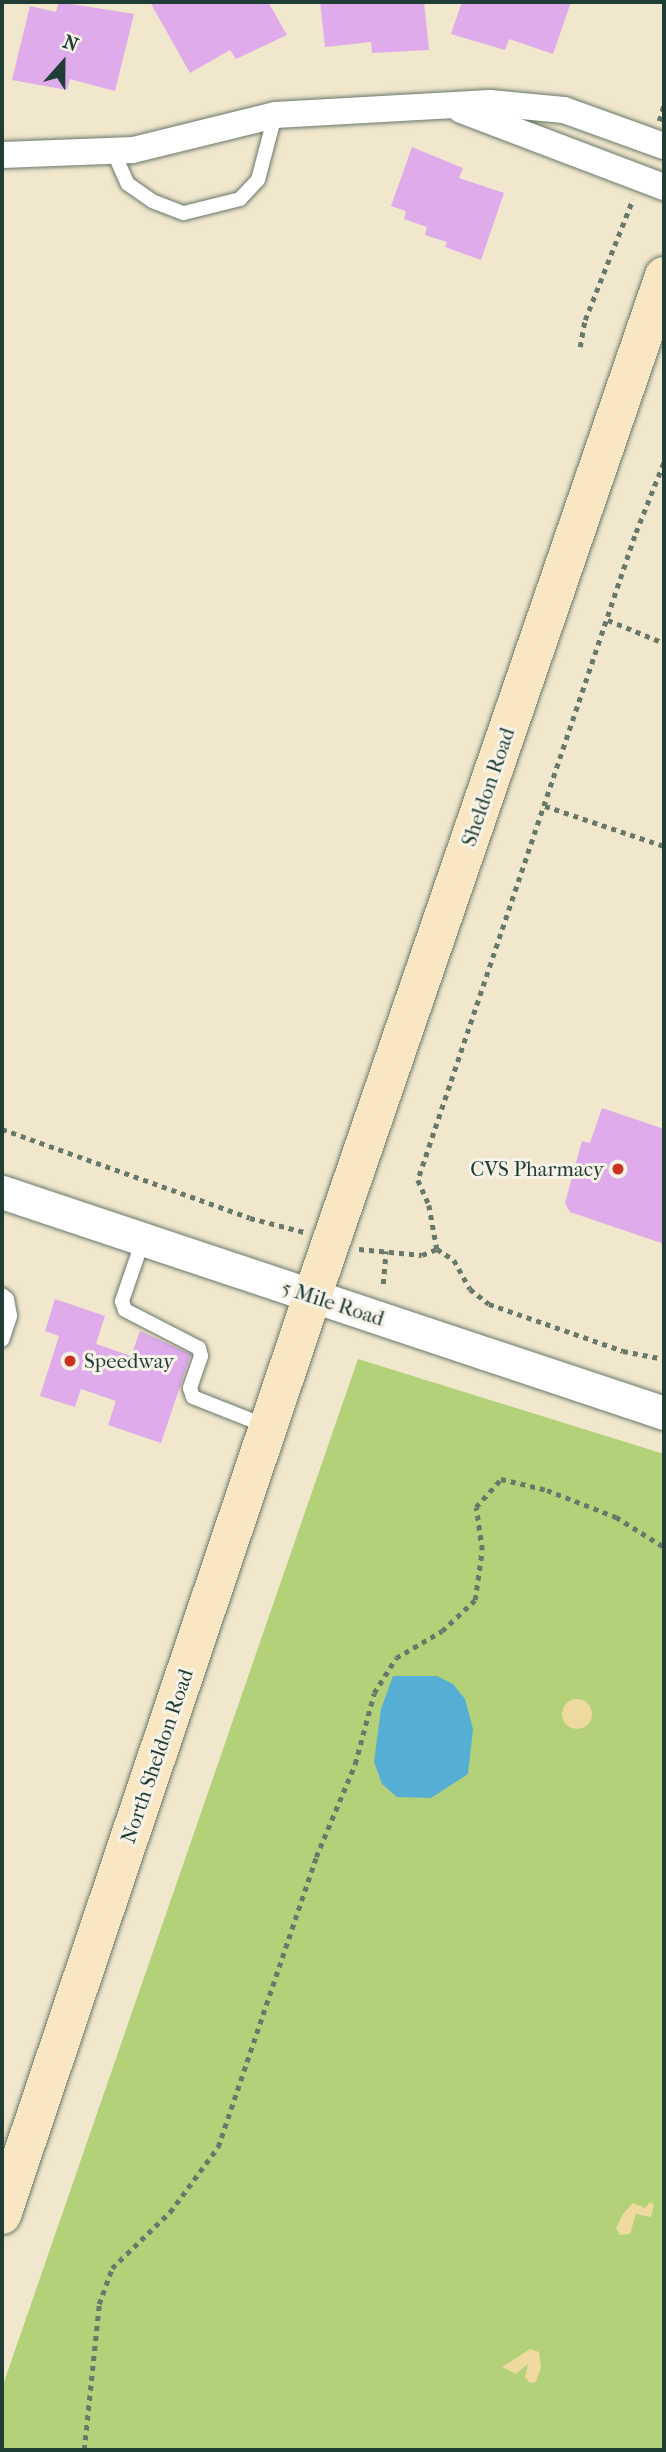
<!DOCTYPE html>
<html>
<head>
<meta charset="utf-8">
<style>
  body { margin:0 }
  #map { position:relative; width:666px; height:2452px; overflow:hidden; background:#f0e7cd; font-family:"IM FELL French Canon",serif }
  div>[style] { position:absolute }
  .green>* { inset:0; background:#b2d178 }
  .sand>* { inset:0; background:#eeda9e }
  .round { border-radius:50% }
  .water>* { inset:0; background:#57aed4 }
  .building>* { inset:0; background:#dfabea }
  .path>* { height:4.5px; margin-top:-2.25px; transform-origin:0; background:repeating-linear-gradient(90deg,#68786a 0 5px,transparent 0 10px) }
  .roads { filter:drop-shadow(0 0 2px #68786a) drop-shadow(0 0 2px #68786a) }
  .service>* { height:14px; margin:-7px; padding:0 7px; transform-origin:7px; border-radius:7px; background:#fff }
  .minor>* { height:26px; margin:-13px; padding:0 13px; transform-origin:13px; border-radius:13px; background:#fff }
  .tertiary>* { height:33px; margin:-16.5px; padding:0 16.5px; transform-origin:16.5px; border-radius:16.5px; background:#fff }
  .secondary>* { height:38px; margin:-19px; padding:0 19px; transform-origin:19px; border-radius:19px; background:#f9e7c3 }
  .dots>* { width:19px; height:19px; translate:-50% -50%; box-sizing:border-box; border:4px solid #f7f3e8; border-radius:50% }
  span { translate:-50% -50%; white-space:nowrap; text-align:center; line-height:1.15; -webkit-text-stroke:6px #f7f3e8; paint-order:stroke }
  .street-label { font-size:21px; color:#1f3d34 }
  .poi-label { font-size:21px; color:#1f3d34 }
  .right { translate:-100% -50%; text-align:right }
  .left { translate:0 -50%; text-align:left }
  .frame { position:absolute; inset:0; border:4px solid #1f3d34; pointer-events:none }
  .north { position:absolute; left:28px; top:28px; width:70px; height:70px; -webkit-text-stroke:5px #f7f3e8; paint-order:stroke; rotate:21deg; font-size:19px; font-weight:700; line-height:28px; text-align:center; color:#1f3d34 }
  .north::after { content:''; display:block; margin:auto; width:24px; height:32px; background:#1f3d34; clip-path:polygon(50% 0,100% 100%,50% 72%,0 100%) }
</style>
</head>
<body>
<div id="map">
  <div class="green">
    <i style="clip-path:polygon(358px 1359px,664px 1454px,664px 2450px,2px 2450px,2px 2388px)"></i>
  </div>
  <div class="sand">
    <i class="round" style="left:562px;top:1699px;width:30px;height:30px"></i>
    <i style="clip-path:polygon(650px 2202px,654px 2205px,651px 2217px,636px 2214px,630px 2234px,620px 2235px,616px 2228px,623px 2214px,633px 2203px,645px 2208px)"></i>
    <i style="clip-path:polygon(530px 2349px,539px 2352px,541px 2367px,536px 2382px,530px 2383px,525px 2377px,528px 2364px,516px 2374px,502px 2367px)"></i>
  </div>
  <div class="water">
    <i style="clip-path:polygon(393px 1676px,437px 1676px,453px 1684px,465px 1699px,473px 1729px,468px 1774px,431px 1798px,397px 1797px,382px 1784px,374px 1762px,381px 1709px)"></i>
  </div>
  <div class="building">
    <i style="clip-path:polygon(59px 2px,134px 14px,115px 91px,70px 79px,67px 90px,12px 80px,30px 6px,56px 12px)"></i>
    <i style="clip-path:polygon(150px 2px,268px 2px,287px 35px,236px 59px,230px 50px,190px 73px)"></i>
    <i style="clip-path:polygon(320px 2px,424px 2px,429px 50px,372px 53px,371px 42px,325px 47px)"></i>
    <i style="clip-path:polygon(462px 2px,571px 2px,553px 54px,509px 39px,505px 50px,451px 34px)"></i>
    <i style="clip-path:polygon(412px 147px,463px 168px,459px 178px,504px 193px,481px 260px,445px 247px,447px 242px,425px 235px,427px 227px,404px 219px,406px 211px,391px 206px)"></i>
    <i style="clip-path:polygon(602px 1108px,664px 1129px,664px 1244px,570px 1212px,565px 1203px,582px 1141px,590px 1143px)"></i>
    <i style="clip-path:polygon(55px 1299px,105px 1316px,96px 1344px,131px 1356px,140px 1331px,191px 1354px,161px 1443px,108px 1425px,116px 1401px,81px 1389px,75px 1407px,40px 1396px,59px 1336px,45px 1331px)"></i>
  </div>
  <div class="path">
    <i style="left:659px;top:121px;width:17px;rotate:-73deg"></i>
    <i style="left:580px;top:347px;width:27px;rotate:-80deg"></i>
    <i style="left:585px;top:320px;width:130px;rotate:-68.4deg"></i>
    <i style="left:664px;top:463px;width:79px;rotate:111.7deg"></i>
    <i style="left:635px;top:536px;width:680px;rotate:108.62deg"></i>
    <i style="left:418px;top:1180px;width:27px;rotate:66deg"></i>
    <i style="left:429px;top:1205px;width:45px;rotate:79.7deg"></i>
    <i style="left:437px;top:1249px;width:20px;rotate:33deg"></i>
    <i style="left:454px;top:1260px;width:33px;rotate:61deg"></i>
    <i style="left:470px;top:1289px;width:24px;rotate:38deg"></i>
    <i style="left:489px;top:1304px;width:142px;rotate:19.3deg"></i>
    <i style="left:623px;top:1351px;width:42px;rotate:11deg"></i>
    <i style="left:608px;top:620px;width:61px;rotate:22.3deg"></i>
    <i style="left:545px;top:806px;width:126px;rotate:18.6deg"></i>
    <i style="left:2px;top:1129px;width:263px;rotate:19.7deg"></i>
    <i style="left:250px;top:1218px;width:56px;rotate:14.5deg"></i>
    <i style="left:359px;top:1249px;width:63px;rotate:5.4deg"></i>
    <i style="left:422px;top:1255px;width:16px;rotate:-22deg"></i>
    <i style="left:383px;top:1284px;width:33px;rotate:-85deg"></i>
    <i style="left:84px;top:2450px;width:147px;rotate:-84.1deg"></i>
    <i style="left:99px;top:2304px;width:38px;rotate:-70deg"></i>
    <i style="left:112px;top:2268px;width:81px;rotate:-44deg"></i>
    <i style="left:170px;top:2212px;width:81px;rotate:-53.6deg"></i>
    <i style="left:218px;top:2147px;width:306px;rotate:-71.3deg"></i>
    <i style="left:316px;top:1857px;width:101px;rotate:-67.2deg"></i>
    <i style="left:355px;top:1764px;width:73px;rotate:-75deg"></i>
    <i style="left:374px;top:1693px;width:41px;rotate:-57.8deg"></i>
    <i style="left:396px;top:1658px;width:53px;rotate:-30.4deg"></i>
    <i style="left:442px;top:1631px;width:45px;rotate:-43.2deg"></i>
    <i style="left:475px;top:1600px;width:50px;rotate:-82deg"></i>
    <i style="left:482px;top:1550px;width:43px;rotate:-97.9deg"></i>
    <i style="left:476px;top:1507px;width:38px;rotate:-48deg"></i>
    <i style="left:501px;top:1479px;width:47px;rotate:13.4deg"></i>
    <i style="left:547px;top:1490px;width:74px;rotate:21.4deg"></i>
    <i style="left:616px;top:1517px;width:57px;rotate:32deg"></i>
  </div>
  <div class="roads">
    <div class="service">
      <i style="left:113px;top:151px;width:36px;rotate:66deg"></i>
      <i style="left:128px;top:184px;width:29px;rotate:35deg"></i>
      <i style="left:152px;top:201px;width:34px;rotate:21deg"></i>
      <i style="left:184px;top:213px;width:58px;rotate:-14deg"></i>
      <i style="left:240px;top:199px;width:26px;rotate:-47deg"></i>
      <i style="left:258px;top:180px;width:67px;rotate:-75.3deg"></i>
      <i style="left:143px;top:1240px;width:65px;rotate:109deg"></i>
      <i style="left:122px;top:1301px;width:9px;rotate:72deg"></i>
      <i style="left:125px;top:1310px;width:83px;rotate:27.2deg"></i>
      <i style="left:199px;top:1348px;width:8px;rotate:76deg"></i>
      <i style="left:201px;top:1356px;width:34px;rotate:109deg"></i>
      <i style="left:190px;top:1388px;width:9px;rotate:72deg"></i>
      <i style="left:193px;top:1397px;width:79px;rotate:21.7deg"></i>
      <i style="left:2px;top:1295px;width:6px;rotate:39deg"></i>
      <i style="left:7px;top:1299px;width:17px;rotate:80deg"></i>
      <i style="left:10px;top:1316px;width:25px;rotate:108deg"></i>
    </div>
    <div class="minor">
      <i style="left:461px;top:110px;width:217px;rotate:20.8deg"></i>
      <i style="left:2px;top:155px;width:131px;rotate:-2.2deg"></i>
      <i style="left:133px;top:150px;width:146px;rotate:-13.8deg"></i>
      <i style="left:275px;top:115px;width:215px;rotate:-3.2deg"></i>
      <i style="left:490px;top:103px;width:74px;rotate:5.4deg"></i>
      <i style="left:564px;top:110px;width:106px;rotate:19.8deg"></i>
    </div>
    <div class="tertiary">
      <i style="left:2px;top:1192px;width:698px;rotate:18.46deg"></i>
    </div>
    <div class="secondary">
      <i style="left:2px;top:2215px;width:969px;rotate:-71.34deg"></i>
      <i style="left:312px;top:1297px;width:1080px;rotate:-70.98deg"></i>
    </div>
  </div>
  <div class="dots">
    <i style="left:618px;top:1169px;background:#c8321e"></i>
    <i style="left:70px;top:1361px;background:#c8321e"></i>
  </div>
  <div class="street-label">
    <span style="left:488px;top:787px;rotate:-71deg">Sheldon Road</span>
    <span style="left:333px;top:1303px;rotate:18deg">5 Mile Road</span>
    <span style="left:157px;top:1756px;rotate:-71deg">North Sheldon Road</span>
  </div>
  <div class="poi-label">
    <span class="right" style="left:604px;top:1169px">CVS Pharmacy</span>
    <span class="left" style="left:84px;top:1361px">Speedway</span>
  </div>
  <div class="frame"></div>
  <div class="north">N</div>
</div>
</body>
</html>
